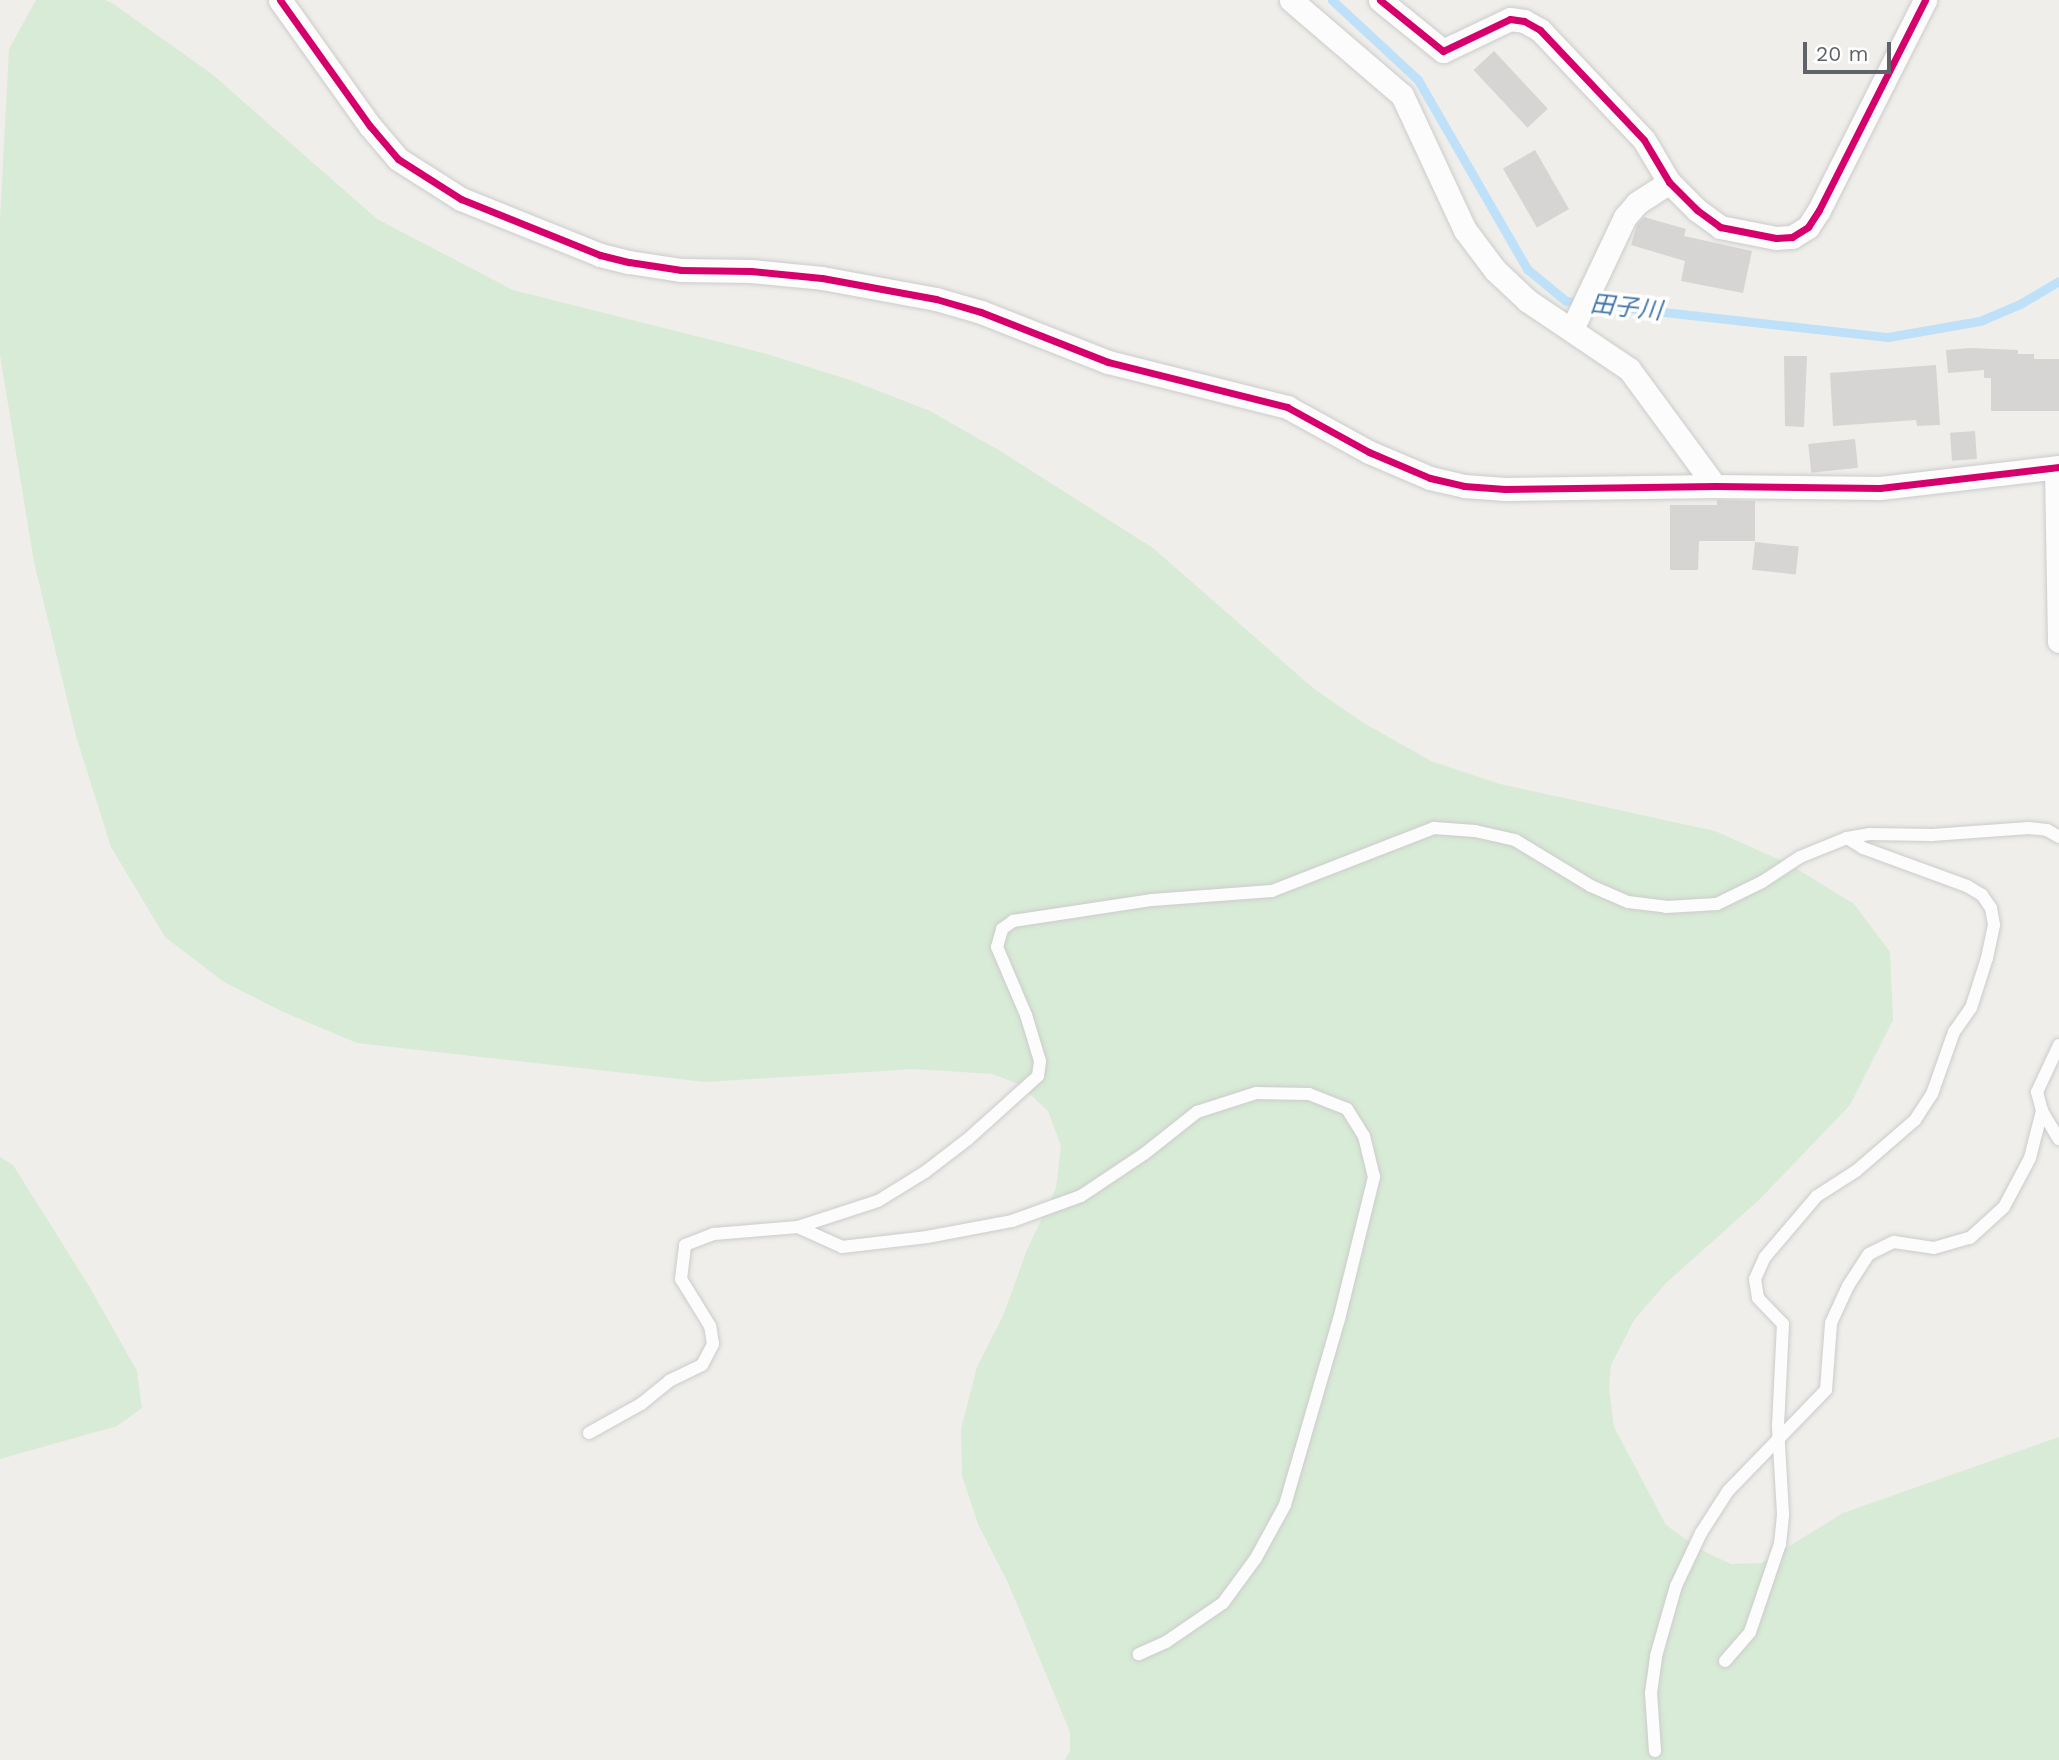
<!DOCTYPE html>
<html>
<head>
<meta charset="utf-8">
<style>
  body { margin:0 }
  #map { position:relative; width:2059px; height:1760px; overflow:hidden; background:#efeeea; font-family:"Work Sans","Noto Sans JP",sans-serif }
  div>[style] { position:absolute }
  .green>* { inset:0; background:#d8ebd6 }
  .stream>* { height:9px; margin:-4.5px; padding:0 4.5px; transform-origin:4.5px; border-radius:4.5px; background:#bfe0f9 }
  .building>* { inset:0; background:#d6d5d3; transform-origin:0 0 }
  .roads { filter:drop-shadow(0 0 2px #cbcccc) drop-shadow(0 0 2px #cbcccc) }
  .lane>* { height:12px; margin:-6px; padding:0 6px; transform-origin:6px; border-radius:6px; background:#fdfcfc }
  .street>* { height:23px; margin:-11.5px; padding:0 11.5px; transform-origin:11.5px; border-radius:11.5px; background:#fdfcfc }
  .cycleway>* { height:7px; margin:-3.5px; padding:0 3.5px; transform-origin:3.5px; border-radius:3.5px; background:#d6006c }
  span { translate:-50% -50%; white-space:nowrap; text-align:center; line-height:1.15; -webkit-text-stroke:7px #fff; paint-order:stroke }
  .water-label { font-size:24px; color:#4174aa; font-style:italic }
  .scale { position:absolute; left:1803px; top:42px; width:88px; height:32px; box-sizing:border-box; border:4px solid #5f6368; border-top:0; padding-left:9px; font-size:21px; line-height:24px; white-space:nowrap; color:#5f6368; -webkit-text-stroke:5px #fff; paint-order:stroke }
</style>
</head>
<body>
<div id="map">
  <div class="green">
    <i style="clip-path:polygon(36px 0,105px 0,112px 3px,212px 74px,377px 219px,513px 290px,767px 354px,853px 381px,930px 411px,1002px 452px,1153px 548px,1313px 688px,1362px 722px,1431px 761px,1500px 784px,1715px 831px,1789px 864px,1854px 904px,1890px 952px,1893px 1020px,1850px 1105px,1759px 1200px,1666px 1283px,1634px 1320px,1611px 1365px,1609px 1388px,1614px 1427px,1666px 1525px,1699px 1549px,1731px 1564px,1762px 1563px,1843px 1513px,2059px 1437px,2059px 1760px,1065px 1760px,1070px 1751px,1070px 1732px,1009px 1585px,978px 1524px,962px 1476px,961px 1429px,977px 1367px,1003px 1316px,1027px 1250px,1056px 1188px,1061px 1146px,1048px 1111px,1019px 1084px,992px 1074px,915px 1069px,705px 1082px,357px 1043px,281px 1011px,224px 982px,165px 937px,111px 847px,76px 736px,34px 562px,0 355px,0 220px,9px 49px)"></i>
    <i style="clip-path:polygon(0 1157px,13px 1165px,89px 1286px,137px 1371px,142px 1408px,117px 1426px,0 1459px)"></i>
  </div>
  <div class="stream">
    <i style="left:1332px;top:0;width:117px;rotate:42.9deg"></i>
    <i style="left:1418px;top:80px;width:218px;rotate:60deg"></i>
    <i style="left:1527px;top:269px;width:50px;rotate:39.4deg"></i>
    <i style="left:1566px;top:301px;width:324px;rotate:6.4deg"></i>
    <i style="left:1888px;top:337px;width:93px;rotate:-9.9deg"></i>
    <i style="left:1980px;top:321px;width:43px;rotate:-23deg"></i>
    <i style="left:2020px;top:304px;width:45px;rotate:-30.5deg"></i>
  </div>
  <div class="building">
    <i style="left:1494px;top:51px;width:79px;height:28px;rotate:47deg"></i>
    <i style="left:1535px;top:150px;width:68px;height:37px;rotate:60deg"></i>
    <i style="clip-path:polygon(1644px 217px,1686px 229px,1684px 236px,1752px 251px,1743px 293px,1681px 281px,1685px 261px,1631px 245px,1637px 225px)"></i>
    <i style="clip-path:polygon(1970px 348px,2018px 350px,2018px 354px,2034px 354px,2034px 359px,2059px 359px,2059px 411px,1991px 411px,1991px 378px,1984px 378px,1984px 370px,1948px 373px,1946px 350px)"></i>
    <i style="clip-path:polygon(1784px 356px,1807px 356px,1804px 427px,1785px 426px)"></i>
    <i style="clip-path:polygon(1936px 365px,1940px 425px,1917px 426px,1916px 420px,1833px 426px,1830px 373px)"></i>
    <i style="left:1975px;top:431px;width:28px;height:25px;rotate:86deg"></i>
    <i style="left:1855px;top:439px;width:29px;height:47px;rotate:84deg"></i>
    <i style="clip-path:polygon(1717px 500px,1755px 501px,1755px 541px,1699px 541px,1698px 570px,1670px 570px,1670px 505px,1717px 505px)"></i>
    <i style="left:1755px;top:542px;width:44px;height:28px;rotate:6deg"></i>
  </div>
  <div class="roads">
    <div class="lane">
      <i style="left:2059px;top:1045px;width:52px;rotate:115.1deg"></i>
      <i style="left:2037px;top:1092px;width:20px;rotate:75deg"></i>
      <i style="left:2042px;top:1111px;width:33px;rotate:59deg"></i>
      <i style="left:798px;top:1227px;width:48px;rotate:24.4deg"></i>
      <i style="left:842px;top:1247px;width:86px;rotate:-6.7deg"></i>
      <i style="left:927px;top:1237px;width:86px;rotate:-10.7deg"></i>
      <i style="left:1012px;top:1221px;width:73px;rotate:-19.9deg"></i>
      <i style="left:1081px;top:1196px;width:76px;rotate:-33.7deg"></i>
      <i style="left:1144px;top:1154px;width:68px;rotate:-38.4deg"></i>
      <i style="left:1197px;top:1112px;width:62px;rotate:-17.9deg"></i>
      <i style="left:1256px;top:1093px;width:53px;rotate:1.1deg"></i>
      <i style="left:1309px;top:1094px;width:41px;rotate:21.5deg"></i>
      <i style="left:1347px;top:1109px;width:32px;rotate:58deg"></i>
      <i style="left:1364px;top:1136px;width:42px;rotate:76.3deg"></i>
      <i style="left:1374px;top:1177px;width:146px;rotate:103.8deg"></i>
      <i style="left:1339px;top:1319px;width:194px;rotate:106.2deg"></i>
      <i style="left:1285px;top:1505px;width:60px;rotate:118.7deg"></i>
      <i style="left:1256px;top:1558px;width:56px;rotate:126.3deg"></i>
      <i style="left:1223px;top:1603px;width:69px;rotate:145.6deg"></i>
      <i style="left:1166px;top:1642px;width:30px;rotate:156deg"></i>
      <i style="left:589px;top:1433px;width:60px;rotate:-29.1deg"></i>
      <i style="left:641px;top:1404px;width:36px;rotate:-39deg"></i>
      <i style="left:669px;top:1381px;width:37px;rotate:-26deg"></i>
      <i style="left:702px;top:1365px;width:24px;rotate:-62deg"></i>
      <i style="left:713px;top:1344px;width:18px;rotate:-99deg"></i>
      <i style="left:710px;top:1326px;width:55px;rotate:-121.7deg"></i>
      <i style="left:681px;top:1279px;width:34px;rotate:-83deg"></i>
      <i style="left:685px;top:1245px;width:31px;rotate:-21deg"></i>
      <i style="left:714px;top:1234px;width:84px;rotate:-4.8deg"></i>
      <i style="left:798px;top:1227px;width:84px;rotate:-18deg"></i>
      <i style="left:878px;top:1201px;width:55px;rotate:-31.7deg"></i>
      <i style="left:925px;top:1172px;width:54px;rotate:-37.5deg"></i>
      <i style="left:968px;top:1139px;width:94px;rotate:-42deg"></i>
      <i style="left:1038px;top:1076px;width:15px;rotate:-82deg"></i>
      <i style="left:1040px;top:1061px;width:48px;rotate:-106.9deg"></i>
      <i style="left:1026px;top:1015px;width:74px;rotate:-113.1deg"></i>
      <i style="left:997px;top:947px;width:19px;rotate:-74deg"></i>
      <i style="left:1002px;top:929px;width:14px;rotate:-36deg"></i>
      <i style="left:1013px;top:921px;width:141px;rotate:-8.6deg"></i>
      <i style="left:1152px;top:900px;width:120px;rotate:-4.3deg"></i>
      <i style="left:1272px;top:891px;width:174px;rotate:-21.3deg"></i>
      <i style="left:1434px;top:828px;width:41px;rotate:4.2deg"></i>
      <i style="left:1475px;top:831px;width:41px;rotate:12.7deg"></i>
      <i style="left:1515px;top:840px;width:89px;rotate:31.2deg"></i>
      <i style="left:1591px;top:886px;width:40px;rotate:23.4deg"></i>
      <i style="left:1628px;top:902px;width:38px;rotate:7deg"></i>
      <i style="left:1666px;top:907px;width:51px;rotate:-3.4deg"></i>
      <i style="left:1717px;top:904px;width:50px;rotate:-26.1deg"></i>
      <i style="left:1762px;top:882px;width:45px;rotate:-33.3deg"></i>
      <i style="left:1800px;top:857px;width:51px;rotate:-22deg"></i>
      <i style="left:1847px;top:838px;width:22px;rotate:-10deg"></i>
      <i style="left:1869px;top:834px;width:63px;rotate:0.9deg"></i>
      <i style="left:1932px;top:835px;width:97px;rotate:-4.1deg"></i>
      <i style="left:2029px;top:828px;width:18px;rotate:6deg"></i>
      <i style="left:2047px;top:830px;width:14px;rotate:30deg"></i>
      <i style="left:1725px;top:1661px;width:38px;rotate:-49deg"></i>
      <i style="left:1750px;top:1632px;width:93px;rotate:-71.2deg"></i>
      <i style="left:1780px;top:1544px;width:30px;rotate:-84deg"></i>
      <i style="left:1783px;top:1514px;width:88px;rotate:-93.3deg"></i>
      <i style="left:1778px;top:1426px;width:102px;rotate:-87.2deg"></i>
      <i style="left:1783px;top:1324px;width:36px;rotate:-134deg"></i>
      <i style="left:1758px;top:1298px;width:19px;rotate:-99deg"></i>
      <i style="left:1755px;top:1279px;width:24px;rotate:-66deg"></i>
      <i style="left:1765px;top:1257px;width:80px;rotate:-49.6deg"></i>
      <i style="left:1817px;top:1196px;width:46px;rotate:-32.7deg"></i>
      <i style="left:1856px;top:1171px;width:78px;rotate:-40.8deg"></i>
      <i style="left:1915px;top:1120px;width:31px;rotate:-57deg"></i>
      <i style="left:1932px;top:1094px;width:66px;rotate:-70.5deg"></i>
      <i style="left:1954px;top:1032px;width:29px;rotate:-55deg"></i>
      <i style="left:1971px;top:1008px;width:52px;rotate:-72.3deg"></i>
      <i style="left:1987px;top:958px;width:34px;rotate:-78deg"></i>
      <i style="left:1994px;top:925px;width:17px;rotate:-100deg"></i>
      <i style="left:1991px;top:908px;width:16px;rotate:-125deg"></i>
      <i style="left:1982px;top:895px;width:17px;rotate:-149deg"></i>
      <i style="left:1967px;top:886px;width:111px;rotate:-159.9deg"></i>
      <i style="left:1863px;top:848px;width:19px;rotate:-148deg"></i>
      <i style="left:1655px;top:1751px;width:58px;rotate:-93.9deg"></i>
      <i style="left:1651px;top:1693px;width:37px;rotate:-82deg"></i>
      <i style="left:1656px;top:1656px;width:73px;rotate:-74.1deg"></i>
      <i style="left:1676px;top:1586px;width:59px;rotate:-64.7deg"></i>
      <i style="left:1701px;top:1533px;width:50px;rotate:-57.3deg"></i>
      <i style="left:1728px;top:1491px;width:141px;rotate:-45.9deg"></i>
      <i style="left:1826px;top:1390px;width:67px;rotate:-85.7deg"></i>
      <i style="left:1831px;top:1323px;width:41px;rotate:-65.3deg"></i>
      <i style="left:1848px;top:1286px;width:38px;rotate:-57deg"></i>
      <i style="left:1869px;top:1254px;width:28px;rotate:-26deg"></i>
      <i style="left:1894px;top:1242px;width:40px;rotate:8.5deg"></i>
      <i style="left:1934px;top:1248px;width:37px;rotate:-16deg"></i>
      <i style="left:1970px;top:1238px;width:46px;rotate:-42.4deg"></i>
      <i style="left:2004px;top:1207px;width:55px;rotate:-62deg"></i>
      <i style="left:2030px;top:1158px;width:49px;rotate:-75.7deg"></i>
    </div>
    <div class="street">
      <i style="left:280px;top:0;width:155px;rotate:54.5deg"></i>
      <i style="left:370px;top:126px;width:43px;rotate:49.7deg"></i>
      <i style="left:398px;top:159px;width:75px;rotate:32.4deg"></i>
      <i style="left:461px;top:199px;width:150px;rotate:21.9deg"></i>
      <i style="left:600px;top:255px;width:30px;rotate:14deg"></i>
      <i style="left:629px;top:262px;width:53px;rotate:8.7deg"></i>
      <i style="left:681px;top:270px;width:70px;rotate:0.8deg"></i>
      <i style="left:751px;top:271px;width:71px;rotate:5.6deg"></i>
      <i style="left:822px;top:278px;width:116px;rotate:10.4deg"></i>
      <i style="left:936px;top:299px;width:47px;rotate:16.1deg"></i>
      <i style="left:981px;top:312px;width:136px;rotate:21.5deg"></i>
      <i style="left:1108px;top:362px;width:185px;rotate:14.1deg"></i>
      <i style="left:1287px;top:407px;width:94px;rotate:28.8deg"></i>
      <i style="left:1369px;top:452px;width:66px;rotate:23.1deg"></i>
      <i style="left:1430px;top:478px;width:35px;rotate:13deg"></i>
      <i style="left:1464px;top:486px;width:41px;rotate:4.2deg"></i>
      <i style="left:1505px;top:489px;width:210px;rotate:-0.8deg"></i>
      <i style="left:1715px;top:486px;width:165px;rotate:0.7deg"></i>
      <i style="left:1880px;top:488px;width:180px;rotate:-6.7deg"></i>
      <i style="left:1291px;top:0;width:146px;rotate:40.6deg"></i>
      <i style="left:1402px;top:95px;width:149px;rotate:65deg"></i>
      <i style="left:1465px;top:230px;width:50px;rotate:53.1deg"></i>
      <i style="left:1495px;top:270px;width:45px;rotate:43.2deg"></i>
      <i style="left:1528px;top:301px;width:122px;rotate:34deg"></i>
      <i style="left:1629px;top:369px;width:145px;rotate:53.7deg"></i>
      <i style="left:1380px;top:0;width:81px;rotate:39deg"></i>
      <i style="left:1443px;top:51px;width:74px;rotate:-25.5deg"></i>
      <i style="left:1510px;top:19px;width:14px;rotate:8deg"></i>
      <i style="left:1524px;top:21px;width:18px;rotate:29deg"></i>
      <i style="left:1540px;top:30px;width:151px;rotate:46.6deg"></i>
      <i style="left:1644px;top:140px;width:49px;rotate:59.2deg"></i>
      <i style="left:1669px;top:182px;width:40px;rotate:45deg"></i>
      <i style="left:1697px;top:210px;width:29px;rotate:36deg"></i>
      <i style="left:1720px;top:227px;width:57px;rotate:11.1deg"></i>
      <i style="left:1776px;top:238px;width:16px;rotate:-4deg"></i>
      <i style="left:1792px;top:237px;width:19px;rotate:-32deg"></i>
      <i style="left:1808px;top:227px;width:20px;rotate:-57deg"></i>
      <i style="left:1819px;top:210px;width:235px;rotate:-63.2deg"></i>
      <i style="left:1572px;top:329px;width:124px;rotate:-64.7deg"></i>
      <i style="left:1625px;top:217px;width:18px;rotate:-49deg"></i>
      <i style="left:1637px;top:203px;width:38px;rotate:-33deg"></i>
      <i style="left:2056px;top:468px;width:173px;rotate:89deg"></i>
    </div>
  </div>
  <div class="cycleway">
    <i style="left:280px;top:0;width:155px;rotate:54.5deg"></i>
    <i style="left:370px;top:126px;width:43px;rotate:49.7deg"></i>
    <i style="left:398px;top:159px;width:75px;rotate:32.4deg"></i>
    <i style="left:461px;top:199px;width:150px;rotate:21.9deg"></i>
    <i style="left:600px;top:255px;width:30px;rotate:14deg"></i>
    <i style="left:629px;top:262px;width:53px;rotate:8.7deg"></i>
    <i style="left:681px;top:270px;width:70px;rotate:0.8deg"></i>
    <i style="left:751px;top:271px;width:71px;rotate:5.6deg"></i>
    <i style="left:822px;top:278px;width:116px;rotate:10.4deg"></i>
    <i style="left:936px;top:299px;width:47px;rotate:16.1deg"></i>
    <i style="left:981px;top:312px;width:136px;rotate:21.5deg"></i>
    <i style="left:1108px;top:362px;width:185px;rotate:14.1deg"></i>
    <i style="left:1287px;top:407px;width:94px;rotate:28.8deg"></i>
    <i style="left:1369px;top:452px;width:66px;rotate:23.1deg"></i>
    <i style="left:1430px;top:478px;width:35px;rotate:13deg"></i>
    <i style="left:1464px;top:486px;width:41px;rotate:4.2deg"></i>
    <i style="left:1505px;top:489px;width:210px;rotate:-0.8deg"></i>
    <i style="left:1715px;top:486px;width:165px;rotate:0.7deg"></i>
    <i style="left:1880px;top:488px;width:180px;rotate:-6.7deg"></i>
    <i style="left:1380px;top:0;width:81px;rotate:39deg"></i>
    <i style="left:1443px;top:51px;width:74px;rotate:-25.5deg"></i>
    <i style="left:1510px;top:19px;width:14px;rotate:8deg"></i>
    <i style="left:1524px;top:21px;width:18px;rotate:29deg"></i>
    <i style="left:1540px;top:30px;width:151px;rotate:46.6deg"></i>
    <i style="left:1644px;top:140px;width:49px;rotate:59.2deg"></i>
    <i style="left:1669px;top:182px;width:40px;rotate:45deg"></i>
    <i style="left:1697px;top:210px;width:29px;rotate:36deg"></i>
    <i style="left:1720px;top:227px;width:57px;rotate:11.1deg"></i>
    <i style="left:1776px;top:238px;width:16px;rotate:-4deg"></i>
    <i style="left:1792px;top:237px;width:19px;rotate:-32deg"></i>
    <i style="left:1808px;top:227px;width:20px;rotate:-57deg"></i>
    <i style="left:1819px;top:210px;width:235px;rotate:-63.2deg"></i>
  </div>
  <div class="water-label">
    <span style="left:1626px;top:308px;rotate:6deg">田子川</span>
  </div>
  <div class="scale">20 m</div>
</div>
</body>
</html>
